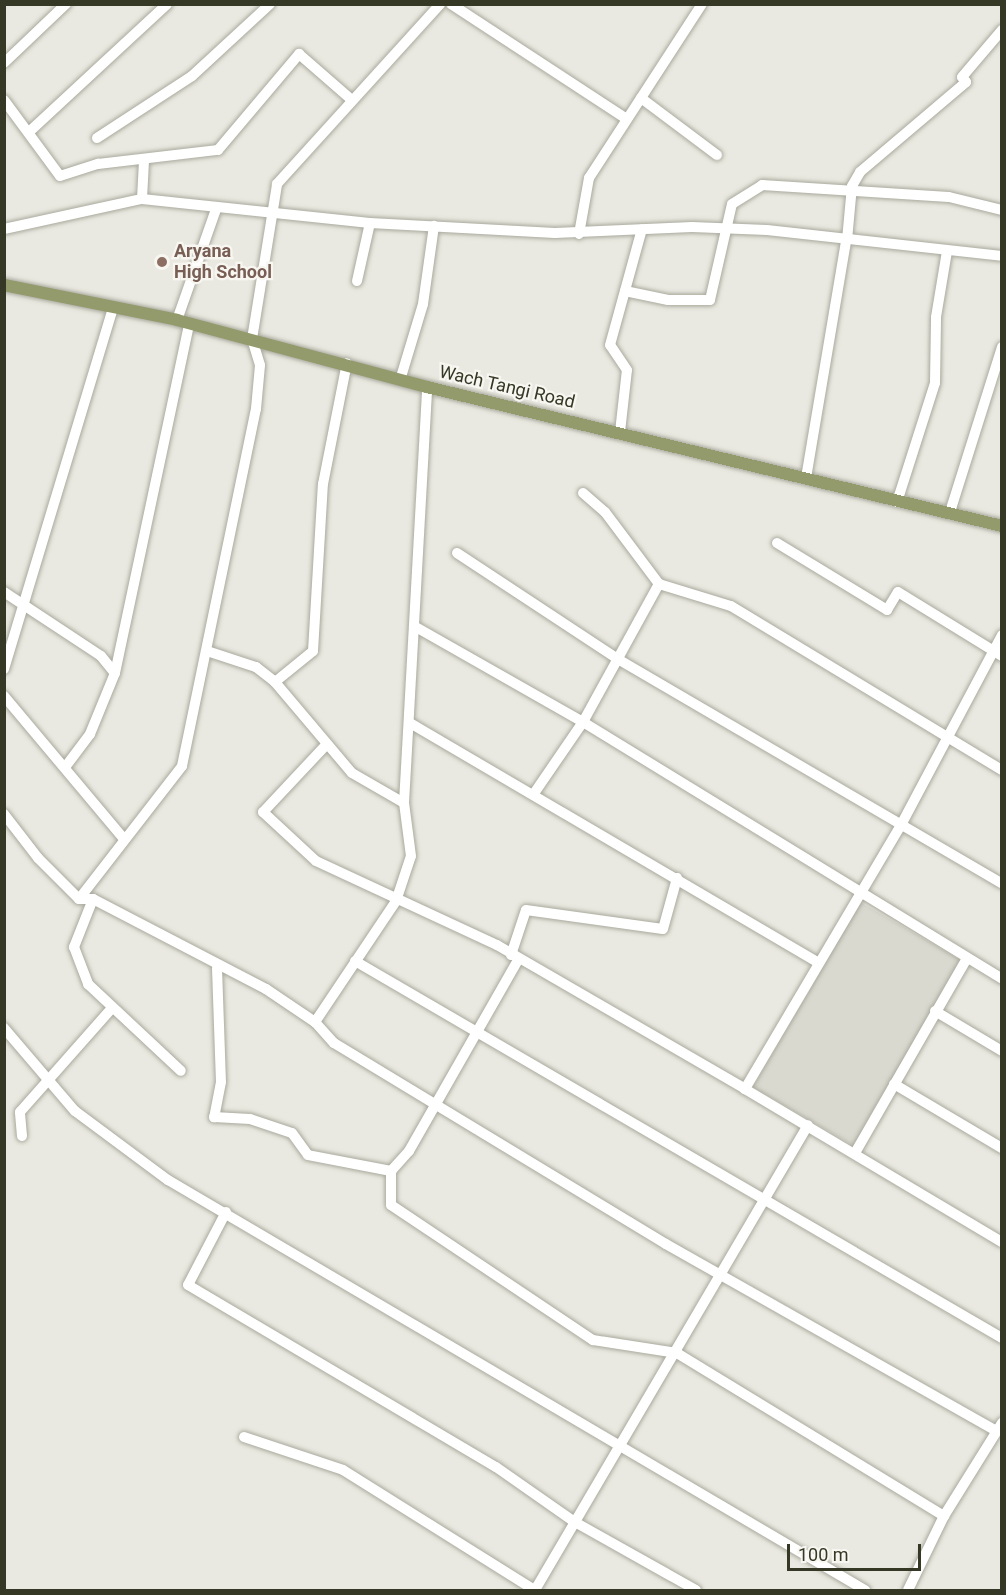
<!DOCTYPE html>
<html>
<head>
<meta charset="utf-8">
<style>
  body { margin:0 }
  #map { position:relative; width:1006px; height:1595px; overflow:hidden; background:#eae9e1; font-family:Roboto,sans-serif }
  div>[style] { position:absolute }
  .built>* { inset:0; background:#d9d9d0; transform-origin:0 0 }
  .roads { filter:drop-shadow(0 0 2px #a9a99d) drop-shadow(0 0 2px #a9a99d) }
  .minor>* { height:10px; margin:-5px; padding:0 5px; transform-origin:5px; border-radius:5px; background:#fff }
  .major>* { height:12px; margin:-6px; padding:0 6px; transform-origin:6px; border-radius:6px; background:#939a6b }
  .dots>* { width:16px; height:16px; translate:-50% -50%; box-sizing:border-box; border:3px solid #f7f6f1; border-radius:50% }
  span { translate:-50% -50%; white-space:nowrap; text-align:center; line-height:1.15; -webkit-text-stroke:4.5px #f7f6f1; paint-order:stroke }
  .education-label { font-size:18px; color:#785e54; font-weight:700 }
  .left { translate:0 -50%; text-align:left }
  .street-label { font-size:18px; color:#353824 }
  .frame { position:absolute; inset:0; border:6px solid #353824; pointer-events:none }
  .scale { position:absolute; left:787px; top:1544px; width:134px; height:27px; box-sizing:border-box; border:3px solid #353824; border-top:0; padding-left:8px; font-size:18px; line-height:21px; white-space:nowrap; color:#353824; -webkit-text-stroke:4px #f7f6f1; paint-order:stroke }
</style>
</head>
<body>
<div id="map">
  <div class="built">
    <i style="left:860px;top:902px;width:118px;height:214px;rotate:30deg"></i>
  </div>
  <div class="roads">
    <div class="minor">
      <i style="left:451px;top:4px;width:210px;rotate:33.2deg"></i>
      <i style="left:4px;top:63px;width:86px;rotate:-43.6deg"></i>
      <i style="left:641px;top:98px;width:95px;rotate:36.9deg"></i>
      <i style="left:4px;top:100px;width:94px;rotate:53.6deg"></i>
      <i style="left:60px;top:176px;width:40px;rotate:-18deg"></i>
      <i style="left:98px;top:164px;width:121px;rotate:-6.7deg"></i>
      <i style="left:218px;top:150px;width:126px;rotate:-49.8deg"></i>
      <i style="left:299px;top:54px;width:70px;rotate:41deg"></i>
      <i style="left:29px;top:132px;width:188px;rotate:-42.8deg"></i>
      <i style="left:97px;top:138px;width:113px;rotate:-33.1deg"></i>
      <i style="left:192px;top:76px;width:106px;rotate:-42.7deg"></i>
      <i style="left:142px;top:199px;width:39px;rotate:-87deg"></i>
      <i style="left:4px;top:229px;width:141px;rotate:-12.3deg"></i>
      <i style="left:142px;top:199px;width:229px;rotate:6deg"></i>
      <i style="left:370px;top:223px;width:185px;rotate:3.1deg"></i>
      <i style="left:555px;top:233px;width:137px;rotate:-2.5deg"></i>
      <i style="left:692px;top:227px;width:75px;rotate:2.3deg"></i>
      <i style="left:767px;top:230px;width:236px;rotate:6.3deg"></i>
      <i style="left:579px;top:234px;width:57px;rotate:-79.9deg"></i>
      <i style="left:589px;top:178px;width:207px;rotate:-57deg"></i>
      <i style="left:847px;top:240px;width:54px;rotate:-84.7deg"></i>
      <i style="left:852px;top:186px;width:16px;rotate:-60deg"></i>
      <i style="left:860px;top:172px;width:139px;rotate:-40.3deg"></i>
      <i style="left:966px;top:82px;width:6px;rotate:-129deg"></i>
      <i style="left:962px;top:77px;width:62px;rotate:-49.6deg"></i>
      <i style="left:357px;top:281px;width:59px;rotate:-77.4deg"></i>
      <i style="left:625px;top:291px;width:44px;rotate:11.8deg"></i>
      <i style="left:668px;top:300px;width:42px"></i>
      <i style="left:710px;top:300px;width:98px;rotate:-77.1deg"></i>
      <i style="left:732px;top:204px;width:36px;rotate:-32deg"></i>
      <i style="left:762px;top:185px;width:187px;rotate:3.7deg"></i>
      <i style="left:949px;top:197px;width:55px;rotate:13.8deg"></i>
      <i style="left:177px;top:320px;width:118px;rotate:-70.6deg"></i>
      <i style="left:401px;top:377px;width:76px;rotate:-73.2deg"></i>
      <i style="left:423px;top:304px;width:79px;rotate:-82deg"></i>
      <i style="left:620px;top:432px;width:62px;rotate:-83.6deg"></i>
      <i style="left:627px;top:370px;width:30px;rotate:-124deg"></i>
      <i style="left:610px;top:345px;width:120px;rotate:-74.6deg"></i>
      <i style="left:806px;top:478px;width:239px;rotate:-80.4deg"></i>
      <i style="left:583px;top:493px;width:29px;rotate:41deg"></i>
      <i style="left:605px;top:512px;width:90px;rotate:53.1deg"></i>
      <i style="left:659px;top:584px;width:75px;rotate:17deg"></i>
      <i style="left:731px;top:606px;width:317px;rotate:31.2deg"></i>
      <i style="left:897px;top:502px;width:125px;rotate:-72.3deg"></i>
      <i style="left:935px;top:383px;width:66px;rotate:-89.1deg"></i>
      <i style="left:936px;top:317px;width:67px;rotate:-80.5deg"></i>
      <i style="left:950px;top:512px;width:173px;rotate:-72.5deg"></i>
      <i style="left:777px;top:543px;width:129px;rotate:31.3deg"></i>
      <i style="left:887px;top:610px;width:21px;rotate:-59deg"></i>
      <i style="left:898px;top:592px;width:122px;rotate:31.6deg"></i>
      <i style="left:457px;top:553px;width:191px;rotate:33.4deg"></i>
      <i style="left:616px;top:658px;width:447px;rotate:30.3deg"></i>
      <i style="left:4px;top:592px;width:116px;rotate:33.4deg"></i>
      <i style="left:101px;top:656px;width:22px;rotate:51deg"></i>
      <i style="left:414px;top:626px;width:194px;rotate:29.6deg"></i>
      <i style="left:583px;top:722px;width:492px;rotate:31.5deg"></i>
      <i style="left:1002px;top:635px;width:215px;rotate:118deg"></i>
      <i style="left:901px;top:825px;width:307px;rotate:120.6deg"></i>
      <i style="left:745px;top:1089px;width:299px;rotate:30.8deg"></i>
      <i style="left:207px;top:651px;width:52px;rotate:18.1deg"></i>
      <i style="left:256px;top:667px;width:24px;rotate:38deg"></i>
      <i style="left:275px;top:682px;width:119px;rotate:49.8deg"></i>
      <i style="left:352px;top:773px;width:60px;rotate:30deg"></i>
      <i style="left:4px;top:669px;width:377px;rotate:-73.2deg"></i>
      <i style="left:275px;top:682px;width:49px;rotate:-39.2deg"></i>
      <i style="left:313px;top:651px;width:167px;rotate:-86.6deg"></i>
      <i style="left:323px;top:484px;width:123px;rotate:-78.8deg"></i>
      <i style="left:4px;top:696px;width:187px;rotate:50deg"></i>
      <i style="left:410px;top:723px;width:474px;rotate:30.4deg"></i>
      <i style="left:326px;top:745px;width:92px;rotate:133.2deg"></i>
      <i style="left:263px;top:812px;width:72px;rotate:42.8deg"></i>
      <i style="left:316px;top:861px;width:200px;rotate:24.9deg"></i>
      <i style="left:497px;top:945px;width:287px;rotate:30.1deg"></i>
      <i style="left:66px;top:766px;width:40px;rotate:-53deg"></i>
      <i style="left:90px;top:734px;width:66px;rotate:-67.7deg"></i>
      <i style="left:115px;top:673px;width:357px;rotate:-78deg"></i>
      <i style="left:535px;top:792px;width:85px;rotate:-55.6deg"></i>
      <i style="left:583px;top:722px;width:158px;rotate:-61.2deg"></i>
      <i style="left:4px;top:814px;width:56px;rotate:52.3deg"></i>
      <i style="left:38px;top:858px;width:58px;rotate:45deg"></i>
      <i style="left:79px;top:899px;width:14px"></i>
      <i style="left:93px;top:899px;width:195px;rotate:27.5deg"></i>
      <i style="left:266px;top:989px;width:59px;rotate:34deg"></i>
      <i style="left:315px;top:1022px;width:28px;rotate:48deg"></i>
      <i style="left:334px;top:1043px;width:388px;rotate:31.2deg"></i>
      <i style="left:666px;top:1244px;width:379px;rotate:29.5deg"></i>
      <i style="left:79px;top:899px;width:168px;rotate:-52.2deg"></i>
      <i style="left:182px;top:766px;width:365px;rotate:-78.3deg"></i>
      <i style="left:256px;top:409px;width:44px;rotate:-84.8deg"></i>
      <i style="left:260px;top:365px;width:27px;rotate:-107deg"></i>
      <i style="left:252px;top:339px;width:157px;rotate:-80.8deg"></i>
      <i style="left:277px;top:184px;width:243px;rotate:-47.8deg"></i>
      <i style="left:93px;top:899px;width:52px;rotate:111.6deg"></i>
      <i style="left:74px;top:947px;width:40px;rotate:69deg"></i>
      <i style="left:88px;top:984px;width:127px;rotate:43.1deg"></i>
      <i style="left:511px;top:955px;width:47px;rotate:-71.6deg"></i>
      <i style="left:526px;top:910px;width:138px;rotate:7.9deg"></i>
      <i style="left:663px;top:929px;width:53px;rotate:-74.6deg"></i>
      <i style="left:518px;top:960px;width:220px;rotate:119.7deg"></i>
      <i style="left:409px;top:1151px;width:27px;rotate:132deg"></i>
      <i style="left:391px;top:1171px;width:34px;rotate:90deg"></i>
      <i style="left:391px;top:1205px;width:243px;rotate:33.8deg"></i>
      <i style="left:593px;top:1340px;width:85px;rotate:8.8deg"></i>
      <i style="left:677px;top:1353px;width:313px;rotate:31.4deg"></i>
      <i style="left:355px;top:961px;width:749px;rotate:30.23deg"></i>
      <i style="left:217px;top:968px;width:114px;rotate:88deg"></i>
      <i style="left:221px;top:1082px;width:36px;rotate:101deg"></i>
      <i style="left:214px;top:1117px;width:36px;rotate:3deg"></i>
      <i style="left:250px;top:1119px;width:44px;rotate:18.4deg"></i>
      <i style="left:292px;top:1133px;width:27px;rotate:54deg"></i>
      <i style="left:308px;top:1155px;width:85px;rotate:10.9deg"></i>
      <i style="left:935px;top:1011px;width:78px;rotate:30.8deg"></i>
      <i style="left:315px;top:1022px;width:146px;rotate:-56.2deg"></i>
      <i style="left:396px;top:901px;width:47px;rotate:-71.6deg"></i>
      <i style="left:411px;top:856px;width:53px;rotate:-97.5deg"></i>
      <i style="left:404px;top:803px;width:417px;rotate:-86.8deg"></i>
      <i style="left:4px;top:1028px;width:109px;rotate:49.5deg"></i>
      <i style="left:75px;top:1111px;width:116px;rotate:36.6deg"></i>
      <i style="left:168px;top:1180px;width:809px;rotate:30.47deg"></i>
      <i style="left:894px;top:1084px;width:126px;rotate:30.7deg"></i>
      <i style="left:22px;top:1136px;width:24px;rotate:-95deg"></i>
      <i style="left:20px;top:1112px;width:137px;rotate:-48.5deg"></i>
      <i style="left:855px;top:1153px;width:225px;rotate:-60.1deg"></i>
      <i style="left:226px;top:1212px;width:82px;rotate:117.5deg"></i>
      <i style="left:188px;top:1285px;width:358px;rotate:30.6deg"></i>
      <i style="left:496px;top:1467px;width:94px;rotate:35deg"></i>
      <i style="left:573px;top:1521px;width:141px;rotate:29.3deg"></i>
      <i style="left:244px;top:1437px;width:104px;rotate:18.4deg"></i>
      <i style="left:343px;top:1470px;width:226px;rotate:32.1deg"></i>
      <i style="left:535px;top:1590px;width:539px;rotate:-59.58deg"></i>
      <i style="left:908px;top:1590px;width:82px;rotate:-64.1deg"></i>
      <i style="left:944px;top:1516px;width:110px;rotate:-58.1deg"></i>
    </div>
    <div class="major">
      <i style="left:4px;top:285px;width:177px;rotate:11.4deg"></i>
      <i style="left:177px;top:320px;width:259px;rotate:15deg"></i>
      <i style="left:427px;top:387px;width:592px;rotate:13.59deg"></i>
    </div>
  </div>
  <div class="dots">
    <i style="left:162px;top:262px;background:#8d6e63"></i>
  </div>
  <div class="education-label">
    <span class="left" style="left:174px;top:262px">Aryana<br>High School</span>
  </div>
  <div class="street-label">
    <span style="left:507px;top:387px;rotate:13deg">Wach Tangi Road</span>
  </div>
  <div class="frame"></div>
  <div class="scale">100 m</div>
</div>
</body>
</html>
